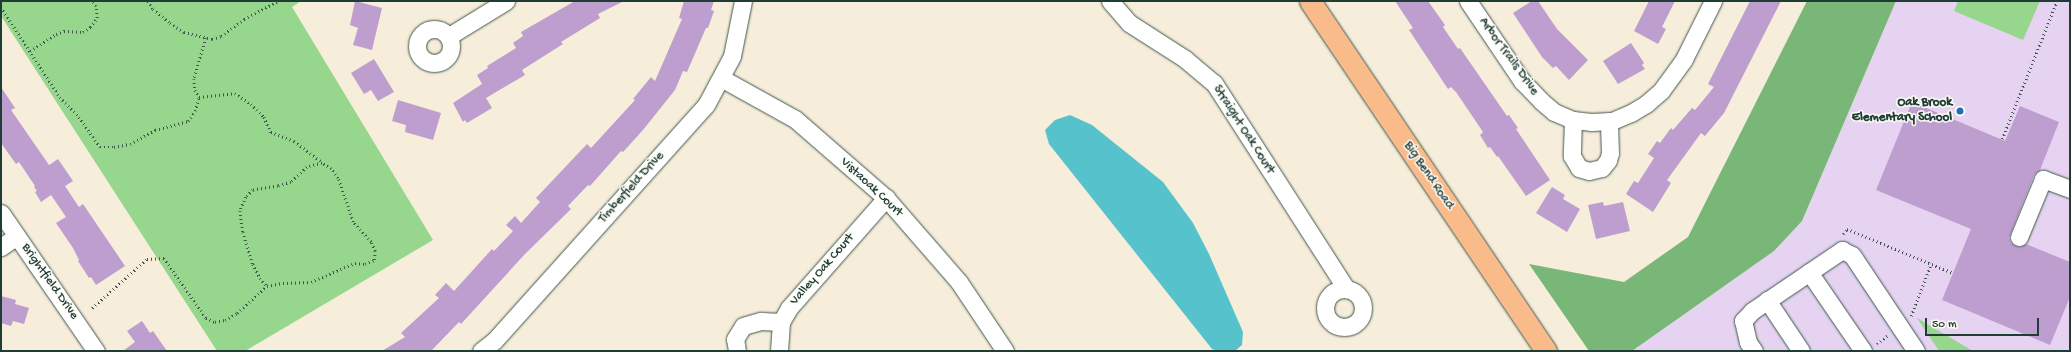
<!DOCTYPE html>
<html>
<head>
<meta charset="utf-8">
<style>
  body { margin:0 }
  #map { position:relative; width:2071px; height:352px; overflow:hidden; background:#f6edda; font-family:"Gochi Hand",sans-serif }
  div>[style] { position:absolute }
  .built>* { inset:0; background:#e5d3f1 }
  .green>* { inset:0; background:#97d68d }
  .forest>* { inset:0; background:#79b778 }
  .water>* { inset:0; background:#56c3cc }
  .building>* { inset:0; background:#be9ece }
  .path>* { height:2.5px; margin-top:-1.25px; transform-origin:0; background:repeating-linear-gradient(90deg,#3f574d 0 1px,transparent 0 4px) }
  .roads { filter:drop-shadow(0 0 1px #3f574d) drop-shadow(0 0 1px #3f574d) }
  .minor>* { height:17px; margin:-8.5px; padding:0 8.5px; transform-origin:8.5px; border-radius:8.5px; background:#fff }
  .minor>.ring { margin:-8.5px; padding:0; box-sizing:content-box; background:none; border:17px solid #fff; border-radius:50% }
  .major>* { height:21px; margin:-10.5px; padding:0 10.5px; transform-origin:10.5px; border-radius:10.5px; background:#fabb8b }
  .dots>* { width:11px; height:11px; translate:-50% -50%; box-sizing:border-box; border:2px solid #fdfcf7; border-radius:50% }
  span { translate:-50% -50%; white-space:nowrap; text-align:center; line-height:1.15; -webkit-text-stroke:3px #fdfcf7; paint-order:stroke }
  .street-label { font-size:13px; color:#1f3d34 }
  .poi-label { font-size:13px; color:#1f3d34; font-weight:700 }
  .right { translate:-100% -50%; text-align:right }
  .frame { position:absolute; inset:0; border:2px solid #1f3d34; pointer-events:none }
  .scale { position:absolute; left:1925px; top:318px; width:114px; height:18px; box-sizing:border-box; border:2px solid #1f3d34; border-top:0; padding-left:5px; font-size:12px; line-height:14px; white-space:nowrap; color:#1f3d34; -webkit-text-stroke:3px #fdfcf7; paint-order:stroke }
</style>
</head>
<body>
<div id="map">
  <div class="built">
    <i style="clip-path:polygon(1896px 1px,2070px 1px,2070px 351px,1632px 351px,1774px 251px,1802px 221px)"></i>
  </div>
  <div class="green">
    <i style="clip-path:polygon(1px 1px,301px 1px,292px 7px,433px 240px,245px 351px,217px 351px,1px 16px)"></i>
    <i style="clip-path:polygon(1958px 1px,2040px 1px,2023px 40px,1954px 11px)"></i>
    <i style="clip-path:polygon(1917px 318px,1973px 351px,1939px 351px)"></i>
  </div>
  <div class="forest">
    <i style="clip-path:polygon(1807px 1px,1896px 1px,1802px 221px,1774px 251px,1632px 351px,1589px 351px,1529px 264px,1624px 282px,1688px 237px)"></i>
  </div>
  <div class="water">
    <i style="clip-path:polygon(1070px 115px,1092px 125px,1163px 182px,1193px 223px,1209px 254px,1243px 332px,1242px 345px,1235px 351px,1218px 351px,1212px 349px,1049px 144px,1045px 130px,1055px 120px)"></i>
  </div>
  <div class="building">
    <i style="clip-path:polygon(355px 1px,382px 8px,372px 50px,353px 45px,358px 28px,350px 25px)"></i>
    <i style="clip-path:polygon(575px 1px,624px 1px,598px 14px,600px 18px,561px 42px,563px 44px,522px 70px,525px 75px,486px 98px,492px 108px,467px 123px,465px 120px,463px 122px,453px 103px,482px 84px,477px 75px,488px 68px,487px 66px,516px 48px,513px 43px,523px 36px,521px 32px)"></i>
    <i style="clip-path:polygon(684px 1px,714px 1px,711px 10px,714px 11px,708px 28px,706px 28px,687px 72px,683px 71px,675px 90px,643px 130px,623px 152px,621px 151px,590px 186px,588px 185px,568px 206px,571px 209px,525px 254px,461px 324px,459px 322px,431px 351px,382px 351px,405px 337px,401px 333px,439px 298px,435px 295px,446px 283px,454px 291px,492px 249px,494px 251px,513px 231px,506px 225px,515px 216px,521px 223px,540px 202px,536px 198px,587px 144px,591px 148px,635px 100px,633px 99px,651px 77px,655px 81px,682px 19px,679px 18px)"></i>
    <i style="clip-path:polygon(1395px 1px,1428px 1px,1445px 25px,1443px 27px,1458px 49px,1460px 48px,1507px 116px,1509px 115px,1518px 128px,1516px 129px,1550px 180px,1526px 196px,1498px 156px,1497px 157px,1490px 147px,1488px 148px,1480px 135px,1483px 132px,1456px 92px,1451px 87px,1448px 89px,1440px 77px,1409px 30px,1413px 28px)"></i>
    <i style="clip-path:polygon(1532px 1px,1538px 1px,1557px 29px,1588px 60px,1569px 80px,1556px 66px,1553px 68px,1542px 57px,1513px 13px)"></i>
    <i style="clip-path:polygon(1649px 1px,1675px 1px,1662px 27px,1666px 29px,1658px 44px,1634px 31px)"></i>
    <i style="clip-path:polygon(1750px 1px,1781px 1px,1724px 113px,1705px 136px,1701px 133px,1667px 180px,1671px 183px,1653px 212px,1626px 194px,1634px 181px,1638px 183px,1654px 158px,1648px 154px,1657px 141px,1660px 143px,1671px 128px,1673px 130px,1692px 108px,1695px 110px,1714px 87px,1708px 84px)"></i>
    <i style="clip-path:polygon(1631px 43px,1644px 63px,1642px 65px,1645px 69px,1618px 84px,1603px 61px)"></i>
    <i style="clip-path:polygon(374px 59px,394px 92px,378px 101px,371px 90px,364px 94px,351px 73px)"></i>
    <i style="clip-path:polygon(1px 87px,15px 108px,11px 110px,49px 165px,58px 159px,73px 181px,65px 186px,79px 207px,83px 204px,125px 266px,96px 285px,91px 277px,89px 278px,78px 261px,79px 260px,73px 248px,56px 223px,66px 217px,51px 195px,41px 202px,35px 192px,37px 191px,34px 187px,35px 186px,19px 162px,16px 164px,1px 143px)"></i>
    <i style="clip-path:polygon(398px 100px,441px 113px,433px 140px,405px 132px,406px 125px,392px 121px)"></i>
    <i style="clip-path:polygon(1912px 102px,2005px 141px,2020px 106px,2059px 122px,2040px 170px,2034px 175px,2009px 238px,2011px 243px,2016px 246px,2021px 247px,2026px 244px,2070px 262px,2070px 297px,2050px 345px,1942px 300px,1971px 229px,1876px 190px)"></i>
    <i style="clip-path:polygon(1552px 187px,1565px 195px,1563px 199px,1580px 209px,1567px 232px,1536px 213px)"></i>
    <i style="clip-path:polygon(1603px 202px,1604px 206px,1623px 202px,1630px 231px,1596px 239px,1588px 205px)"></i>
    <i style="clip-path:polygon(1px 296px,16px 300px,15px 304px,29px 308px,24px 324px,13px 321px,11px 326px,1px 323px)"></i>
    <i style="clip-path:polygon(142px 321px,150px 333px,153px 331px,167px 351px,123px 351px,135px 342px,127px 331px)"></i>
  </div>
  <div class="path">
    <i style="left:148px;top:1px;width:9px;rotate:58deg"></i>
    <i style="left:153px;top:9px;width:22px;rotate:39deg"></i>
    <i style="left:170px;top:23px;width:17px;rotate:33deg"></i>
    <i style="left:184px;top:32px;width:29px;rotate:14deg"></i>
    <i style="left:212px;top:39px;width:9px;rotate:-18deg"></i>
    <i style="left:221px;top:36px;width:29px;rotate:-36deg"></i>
    <i style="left:244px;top:19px;width:38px;rotate:-28deg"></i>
    <i style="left:1px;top:7px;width:108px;rotate:56.8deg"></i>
    <i style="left:60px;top:97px;width:28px;rotate:46deg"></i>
    <i style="left:79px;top:117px;width:37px;rotate:55deg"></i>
    <i style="left:100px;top:147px;width:14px"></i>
    <i style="left:114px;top:147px;width:16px;rotate:-11deg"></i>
    <i style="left:130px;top:144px;width:29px;rotate:-29deg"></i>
    <i style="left:155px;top:130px;width:34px;rotate:-15deg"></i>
    <i style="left:188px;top:121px;width:12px;rotate:-55deg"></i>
    <i style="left:195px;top:111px;width:15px;rotate:-74deg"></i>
    <i style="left:206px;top:38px;width:43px;rotate:106.3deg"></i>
    <i style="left:194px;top:79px;width:11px;rotate:85deg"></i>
    <i style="left:195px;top:90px;width:8px;rotate:60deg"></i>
    <i style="left:199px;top:97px;width:36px;rotate:-6deg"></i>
    <i style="left:235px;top:93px;width:19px;rotate:35deg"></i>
    <i style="left:251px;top:104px;width:18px;rotate:45deg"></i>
    <i style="left:264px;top:117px;width:17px;rotate:65deg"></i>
    <i style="left:271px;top:132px;width:25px;rotate:21deg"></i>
    <i style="left:294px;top:141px;width:35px;rotate:37deg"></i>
    <i style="left:30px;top:51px;width:31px;rotate:-33deg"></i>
    <i style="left:56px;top:34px;width:9px;rotate:-21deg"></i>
    <i style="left:64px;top:31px;width:19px;rotate:3deg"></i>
    <i style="left:83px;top:32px;width:9px;rotate:-36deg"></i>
    <i style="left:90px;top:27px;width:11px;rotate:-52deg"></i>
    <i style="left:97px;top:18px;width:12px;rotate:-95deg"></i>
    <i style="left:96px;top:6px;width:6px;rotate:-129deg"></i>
    <i style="left:2002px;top:139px;width:149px;rotate:-68.3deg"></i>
    <i style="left:1843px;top:234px;width:6px;rotate:-51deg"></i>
    <i style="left:1847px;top:229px;width:115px;rotate:22.5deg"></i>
    <i style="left:92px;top:308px;width:74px;rotate:-41.7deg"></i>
    <i style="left:147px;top:259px;width:17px;rotate:-3deg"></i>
    <i style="left:164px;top:258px;width:73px;rotate:55deg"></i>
    <i style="left:206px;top:318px;width:10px;rotate:24deg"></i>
    <i style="left:215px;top:322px;width:10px;rotate:-11deg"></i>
    <i style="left:225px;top:320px;width:14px;rotate:-30deg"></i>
    <i style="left:237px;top:313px;width:40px;rotate:-42deg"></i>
    <i style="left:267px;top:286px;width:16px;rotate:-11deg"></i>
    <i style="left:283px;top:283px;width:28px;rotate:-2deg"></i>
    <i style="left:311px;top:282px;width:48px;rotate:-23.4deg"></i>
    <i style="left:355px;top:263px;width:10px;rotate:6deg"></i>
    <i style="left:365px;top:264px;width:10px;rotate:-24deg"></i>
    <i style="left:374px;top:260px;width:9px;rotate:-84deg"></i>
    <i style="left:375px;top:251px;width:10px;rotate:-114deg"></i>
    <i style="left:371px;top:242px;width:27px;rotate:-132deg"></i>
    <i style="left:353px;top:222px;width:46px;rotate:-108.8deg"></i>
    <i style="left:338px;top:178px;width:11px;rotate:-128deg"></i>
    <i style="left:331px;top:169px;width:11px;rotate:-146deg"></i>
    <i style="left:322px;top:163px;width:16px;rotate:165deg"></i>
    <i style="left:307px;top:167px;width:22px;rotate:137deg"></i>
    <i style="left:291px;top:182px;width:14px;rotate:163deg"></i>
    <i style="left:278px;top:186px;width:25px;rotate:171deg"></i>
    <i style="left:253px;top:190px;width:10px;rotate:135deg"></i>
    <i style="left:246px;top:197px;width:15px;rotate:113deg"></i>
    <i style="left:240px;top:211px;width:21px;rotate:82deg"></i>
    <i style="left:243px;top:232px;width:34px;rotate:73deg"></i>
    <i style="left:253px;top:264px;width:16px;rotate:63deg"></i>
    <i style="left:260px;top:278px;width:11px;rotate:49deg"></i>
    <i style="left:1911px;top:316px;width:56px;rotate:-69deg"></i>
    <i style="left:1877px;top:344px;width:13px;rotate:-39deg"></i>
  </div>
  <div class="roads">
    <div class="minor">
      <i style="left:1110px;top:1px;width:29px;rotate:49deg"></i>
      <i style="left:1129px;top:23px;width:67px;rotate:32.7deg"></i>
      <i style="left:1185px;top:59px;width:38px;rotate:40deg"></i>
      <i style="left:1214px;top:83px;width:245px;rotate:57.3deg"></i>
      <i style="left:1468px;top:1px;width:97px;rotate:56deg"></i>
      <i style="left:1522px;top:81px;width:28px;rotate:46deg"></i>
      <i style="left:1541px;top:101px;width:17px;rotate:40deg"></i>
      <i style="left:1554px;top:112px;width:21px;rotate:23deg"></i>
      <i style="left:1573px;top:120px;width:18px;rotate:6deg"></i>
      <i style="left:1591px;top:122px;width:21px;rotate:-3deg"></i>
      <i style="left:1612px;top:121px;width:21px;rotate:-23deg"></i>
      <i style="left:1631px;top:113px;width:17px;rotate:-31deg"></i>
      <i style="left:1646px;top:104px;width:20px;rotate:-41deg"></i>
      <i style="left:1661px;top:91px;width:39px;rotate:-54deg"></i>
      <i style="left:1684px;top:59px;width:65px;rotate:-63.4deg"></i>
      <i class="ring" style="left:417px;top:29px;width:17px;height:17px"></i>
      <i style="left:449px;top:36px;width:67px;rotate:-31.6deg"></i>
      <i style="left:721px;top:78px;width:85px;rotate:29deg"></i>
      <i style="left:795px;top:119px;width:121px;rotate:41deg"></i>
      <i style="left:886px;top:198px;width:111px;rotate:49deg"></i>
      <i style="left:959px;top:282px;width:83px;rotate:56.3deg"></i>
      <i style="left:1573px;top:120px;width:36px;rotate:92deg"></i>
      <i style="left:1572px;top:156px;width:14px;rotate:60deg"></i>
      <i style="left:1579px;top:168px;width:10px;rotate:17deg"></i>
      <i style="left:1589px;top:171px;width:13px;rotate:-13deg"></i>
      <i style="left:1602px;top:168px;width:10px;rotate:-53deg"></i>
      <i style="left:1608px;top:160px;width:7px;rotate:-74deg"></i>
      <i style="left:1610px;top:153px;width:32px;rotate:-92deg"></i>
      <i style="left:1px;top:213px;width:168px;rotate:55.5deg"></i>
      <i style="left:2019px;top:237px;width:63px;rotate:-67.5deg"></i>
      <i style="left:2043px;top:179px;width:29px;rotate:20deg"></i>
      <i style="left:1px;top:247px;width:19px;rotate:-35deg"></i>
      <i style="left:1809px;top:272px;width:96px;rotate:55.6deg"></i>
      <i class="ring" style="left:1325px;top:289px;width:21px;height:21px"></i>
      <i style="left:1767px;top:300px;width:61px;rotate:56.3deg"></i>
      <i style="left:481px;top:351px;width:16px;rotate:-38deg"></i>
      <i style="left:494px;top:341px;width:317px;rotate:-48.1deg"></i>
      <i style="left:706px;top:105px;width:55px;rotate:-62deg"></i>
      <i style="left:732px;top:56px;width:56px;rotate:-78.7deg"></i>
      <i style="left:737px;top:351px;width:12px;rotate:-99deg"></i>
      <i style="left:735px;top:339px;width:15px;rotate:-58deg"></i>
      <i style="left:743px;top:326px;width:19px;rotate:-16deg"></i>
      <i style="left:761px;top:321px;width:20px;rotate:3deg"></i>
      <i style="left:779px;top:351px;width:29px;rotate:-86deg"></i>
      <i style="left:781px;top:322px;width:16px;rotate:-60deg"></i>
      <i style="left:789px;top:308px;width:147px;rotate:-48.6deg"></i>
      <i style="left:1754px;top:351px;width:11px;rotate:-124deg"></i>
      <i style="left:1748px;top:342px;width:22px;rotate:-103deg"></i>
      <i style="left:1743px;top:321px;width:13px;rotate:-48deg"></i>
      <i style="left:1752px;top:311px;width:109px;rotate:-34.1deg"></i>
      <i style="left:1842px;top:250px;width:11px;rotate:27deg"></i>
      <i style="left:1852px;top:255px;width:115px;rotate:56.3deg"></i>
    </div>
    <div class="major">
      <i style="left:1310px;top:1px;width:422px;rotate:56deg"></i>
    </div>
  </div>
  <div class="dots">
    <i style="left:1960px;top:111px;background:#1f6fb2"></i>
  </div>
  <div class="street-label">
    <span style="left:1508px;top:57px;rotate:54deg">Arbor Trails Drive</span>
    <span style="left:1243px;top:130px;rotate:57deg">Straight Oak Court</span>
    <span style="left:1428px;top:176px;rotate:56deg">Big Bend Road</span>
    <span style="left:632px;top:188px;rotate:-48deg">Timberfield Drive</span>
    <span style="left:871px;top:188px;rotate:43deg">Vistaoak Court</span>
    <span style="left:823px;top:270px;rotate:-49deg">Valley Oak Court</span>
    <span style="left:49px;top:282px;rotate:55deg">Brightfield Drive</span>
  </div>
  <div class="poi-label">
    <span class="right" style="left:1952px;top:111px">Oak Brook<br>Elementary School</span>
  </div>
  <div class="frame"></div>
  <div class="scale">50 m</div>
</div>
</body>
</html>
